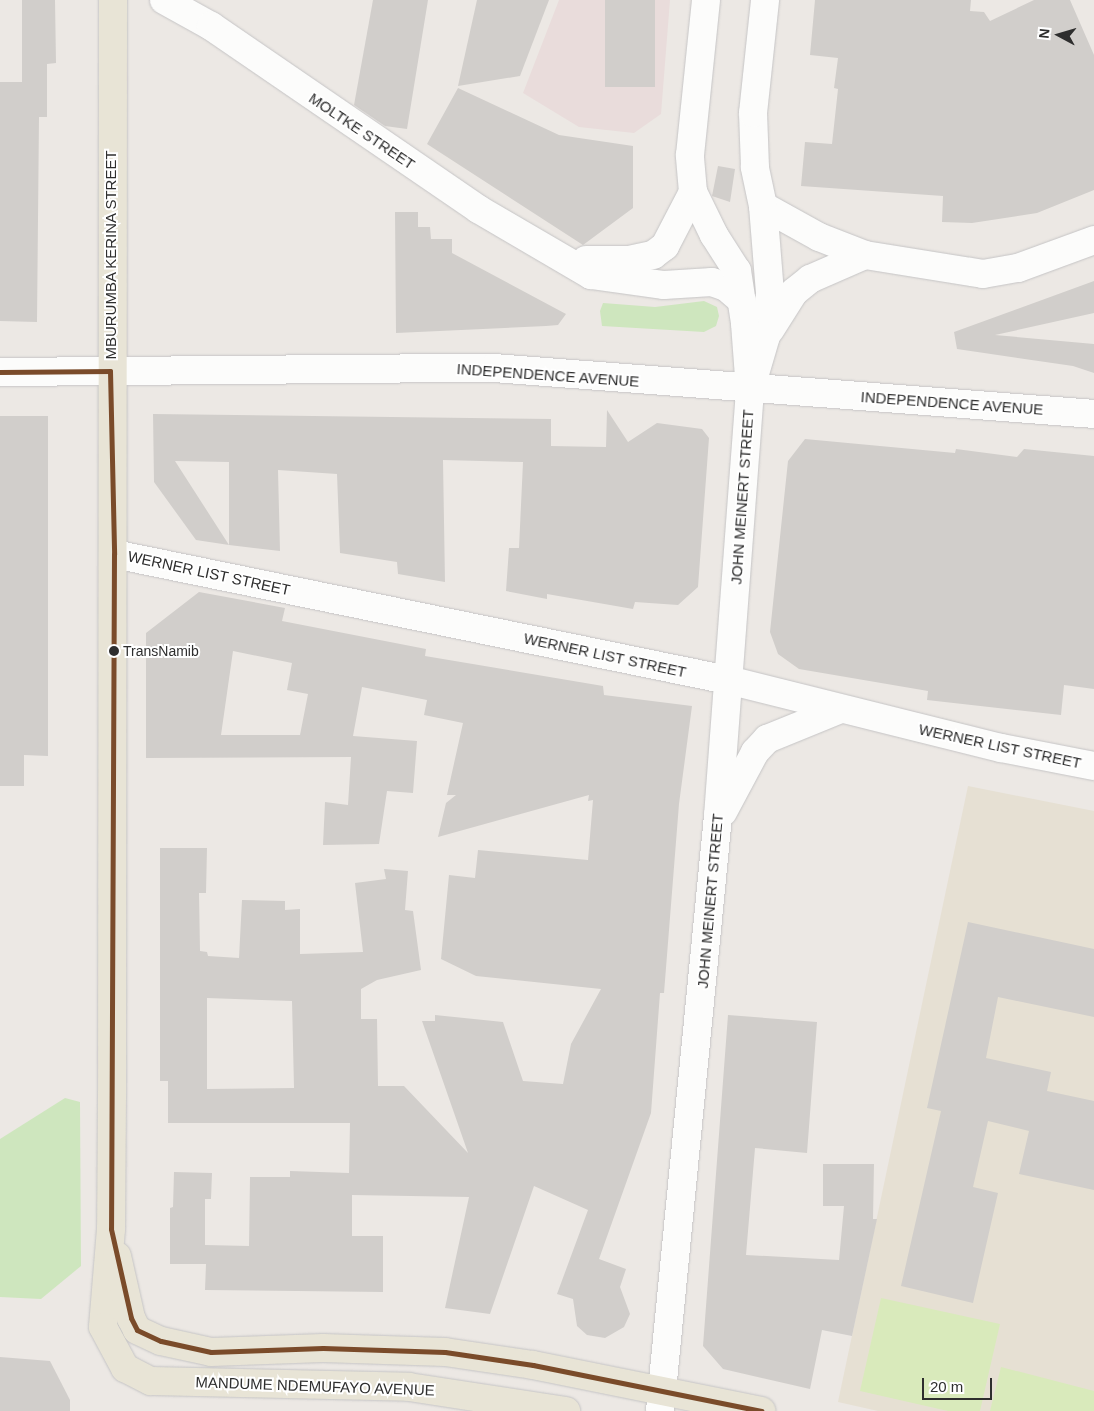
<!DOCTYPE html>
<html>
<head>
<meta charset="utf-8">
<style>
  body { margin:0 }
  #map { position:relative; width:1094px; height:1411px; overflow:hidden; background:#ece8e4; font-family:Arial,sans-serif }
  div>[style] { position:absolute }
  .education>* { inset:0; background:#e6e0d3 }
  .medical>* { inset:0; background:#e9dcdb }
  .green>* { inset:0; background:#cee6be }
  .pitch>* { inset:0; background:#d9eabb }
  .building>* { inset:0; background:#d1cecb; transform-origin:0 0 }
  .roads { filter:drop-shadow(0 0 1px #c5c4c5) drop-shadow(0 0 1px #c5c4c5) }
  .tertiary>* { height:28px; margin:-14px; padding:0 14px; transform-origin:14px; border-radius:14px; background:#fcfcfb }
  .secondary>* { height:28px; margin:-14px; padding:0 14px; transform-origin:14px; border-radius:14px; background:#fcfcfb }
  .primary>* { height:28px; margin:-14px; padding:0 14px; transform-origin:14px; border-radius:14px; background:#e8e4d6 }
  .bus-1>* { height:5px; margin:-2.5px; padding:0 2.5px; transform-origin:2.5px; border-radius:2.5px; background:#7a4b2a }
  .dots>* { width:14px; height:14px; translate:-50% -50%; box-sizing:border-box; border:2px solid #fff; border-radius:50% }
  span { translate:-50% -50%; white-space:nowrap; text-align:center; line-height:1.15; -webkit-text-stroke:4px #fff; paint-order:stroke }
  .bus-label { font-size:14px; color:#2e2e2e }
  .left { translate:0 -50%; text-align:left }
  .street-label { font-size:15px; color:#2e2e2e }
  .north { position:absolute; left:1034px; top:10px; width:50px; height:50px; -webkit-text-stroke:4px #fff; paint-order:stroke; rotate:276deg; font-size:14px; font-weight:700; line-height:20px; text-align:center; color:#2e2e2e }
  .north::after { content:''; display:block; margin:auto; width:18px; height:22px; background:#2e2e2e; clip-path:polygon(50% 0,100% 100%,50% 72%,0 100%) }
  .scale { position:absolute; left:922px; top:1378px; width:70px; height:22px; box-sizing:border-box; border:2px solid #2e2e2e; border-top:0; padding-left:6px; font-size:15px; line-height:18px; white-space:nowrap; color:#2e2e2e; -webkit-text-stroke:4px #fff; paint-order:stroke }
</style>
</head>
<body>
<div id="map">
  <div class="education">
    <i style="clip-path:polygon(968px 786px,1094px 811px,1094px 1411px,878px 1411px,838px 1402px)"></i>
  </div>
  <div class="medical">
    <i style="clip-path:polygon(559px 0,670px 0,661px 114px,634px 133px,579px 127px,523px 93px)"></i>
  </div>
  <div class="green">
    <i style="clip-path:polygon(704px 301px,717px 307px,719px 316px,716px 326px,704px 332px,602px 326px,600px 311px,603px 303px,655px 307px)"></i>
    <i style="clip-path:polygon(65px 1098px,80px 1102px,81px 1266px,41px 1299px,0 1297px,0 1139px)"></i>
  </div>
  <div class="pitch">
    <i style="clip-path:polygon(881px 1298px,1000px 1324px,980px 1411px,948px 1411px,860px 1391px)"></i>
    <i style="clip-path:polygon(1001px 1367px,1094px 1391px,1094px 1411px,990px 1411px)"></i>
  </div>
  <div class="building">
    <i style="clip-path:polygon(22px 0,55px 0,56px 63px,47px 64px,47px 117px,39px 117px,37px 322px,0 321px,0 82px,22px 82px)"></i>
    <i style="clip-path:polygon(373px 0,428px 0,407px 129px,385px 126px,354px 105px)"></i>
    <i style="clip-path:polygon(477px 0,549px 0,520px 76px,458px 86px)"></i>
    <i style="left:605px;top:0;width:50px;height:87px"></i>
    <i style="clip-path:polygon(815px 0,971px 0,970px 11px,984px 12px,990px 21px,1034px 0,1070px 0,1094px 55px,1094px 190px,1037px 213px,972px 223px,942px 222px,943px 196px,801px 186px,805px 142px,832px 144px,838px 89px,834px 88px,838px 58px,810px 55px)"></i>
    <i style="clip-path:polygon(458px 88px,559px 135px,633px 146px,633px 208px,583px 245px,427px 144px)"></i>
    <i style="clip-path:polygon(718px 166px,735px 169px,730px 202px,712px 196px)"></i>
    <i style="clip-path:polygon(395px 212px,418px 212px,418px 227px,430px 227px,431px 239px,452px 239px,452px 253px,566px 314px,558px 325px,546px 326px,396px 333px)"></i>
    <i style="clip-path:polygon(1094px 281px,1094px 313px,995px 335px,1094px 344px,1094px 373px,1073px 366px,957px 349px,954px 332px)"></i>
    <i style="clip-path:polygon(607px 410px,628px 442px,657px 423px,702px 429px,709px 438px,698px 587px,678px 605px,635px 602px,633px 609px,547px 594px,547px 599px,506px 591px,509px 548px,519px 548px,523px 462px,443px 460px,445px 582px,398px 574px,397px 562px,340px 553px,337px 474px,278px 470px,280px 551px,229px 545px,229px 462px,175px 461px,229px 545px,196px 540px,154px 482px,153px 414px,551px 419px,551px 446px,606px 447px)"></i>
    <i style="clip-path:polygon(0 416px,48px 416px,48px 756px,24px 755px,24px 786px,0 786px)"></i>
    <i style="clip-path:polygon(805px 439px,955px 453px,956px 449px,1017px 457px,1024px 449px,1094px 456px,1094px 689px,1064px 685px,1061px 715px,927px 700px,928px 691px,799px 669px,778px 654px,770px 632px,788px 461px)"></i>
    <i style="clip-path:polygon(evenodd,199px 592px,285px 608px,282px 621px,426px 649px,425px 656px,603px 686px,604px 695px,692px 706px,679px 804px,664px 993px,660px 993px,651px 1113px,599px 1259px,626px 1269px,620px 1287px,630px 1314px,624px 1327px,605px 1338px,587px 1335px,577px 1326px,573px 1299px,557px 1294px,588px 1210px,534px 1186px,490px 1314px,445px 1308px,469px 1197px,352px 1195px,352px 1236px,383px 1236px,383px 1292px,205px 1290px,206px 1264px,170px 1264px,170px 1208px,173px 1207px,174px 1172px,212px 1173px,211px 1199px,205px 1199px,205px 1245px,249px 1246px,250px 1177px,290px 1177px,290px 1171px,349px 1173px,350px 1123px,168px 1123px,168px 1081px,160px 1081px,160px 848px,207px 848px,206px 893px,199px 893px,200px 951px,207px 952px,208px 956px,239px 958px,242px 900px,285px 901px,285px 910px,300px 909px,300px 954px,363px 952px,355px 883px,386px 879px,384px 869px,408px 871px,405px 910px,413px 911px,421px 970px,377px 980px,361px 989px,361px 1019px,377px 1019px,378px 1086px,404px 1086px,468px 1153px,422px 1021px,435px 1021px,435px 1015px,503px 1022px,523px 1081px,563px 1084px,571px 1044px,601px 989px,476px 976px,441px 959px,449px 875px,475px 878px,478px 850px,588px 860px,593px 800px,588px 801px,589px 795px,438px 837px,446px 803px,456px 795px,447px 795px,463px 723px,424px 715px,427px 700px,362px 687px,353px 736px,417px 741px,413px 793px,387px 791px,379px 844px,323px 845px,325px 802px,348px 805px,351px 757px,146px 758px,146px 633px,199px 592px,233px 651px,292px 663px,287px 690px,308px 694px,300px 735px,221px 735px,233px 651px,199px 592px,207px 998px,292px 1001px,294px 1088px,207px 1089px,207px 998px)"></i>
    <i style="clip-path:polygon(968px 922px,1094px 949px,1094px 1017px,998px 997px,986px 1058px,1051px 1072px,1047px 1091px,1094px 1101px,1094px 1190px,1019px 1174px,1029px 1131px,988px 1121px,973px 1187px,998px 1193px,973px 1303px,901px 1286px,941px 1111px,927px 1108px)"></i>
    <i style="clip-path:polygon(728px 1015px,817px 1022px,807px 1153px,755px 1148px,746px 1255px,839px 1260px,844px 1206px,823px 1206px,823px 1164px,874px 1164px,873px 1219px,877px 1219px,852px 1336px,822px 1330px,810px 1389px,723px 1369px,703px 1346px)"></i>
    <i style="clip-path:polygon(0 1357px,50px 1361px,70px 1400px,70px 1411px,0 1411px)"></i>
  </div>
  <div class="roads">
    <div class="tertiary">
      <i style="left:164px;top:0;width:54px;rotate:29deg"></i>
      <i style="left:211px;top:26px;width:324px;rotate:34.4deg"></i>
      <i style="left:478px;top:209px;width:131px;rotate:30.3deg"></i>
      <i style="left:591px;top:275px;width:74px;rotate:7.8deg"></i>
      <i style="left:664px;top:285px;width:48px;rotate:-3.6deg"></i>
      <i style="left:712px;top:282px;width:15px;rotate:20deg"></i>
      <i style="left:726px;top:287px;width:21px;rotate:41deg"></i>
      <i style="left:763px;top:206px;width:64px;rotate:29deg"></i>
      <i style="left:819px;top:237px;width:49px;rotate:21.4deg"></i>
      <i style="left:865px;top:255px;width:120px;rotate:9.1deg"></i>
      <i style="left:983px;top:274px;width:36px;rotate:-10deg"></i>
      <i style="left:1018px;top:268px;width:81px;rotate:-20.2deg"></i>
      <i style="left:586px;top:260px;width:43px"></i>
      <i style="left:629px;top:260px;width:25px;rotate:-12deg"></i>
      <i style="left:653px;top:255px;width:15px;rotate:-37deg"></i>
      <i style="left:665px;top:246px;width:61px;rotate:-62.6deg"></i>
      <i style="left:770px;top:330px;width:45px;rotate:-57.7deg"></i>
      <i style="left:794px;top:292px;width:21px;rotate:-39deg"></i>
      <i style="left:810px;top:279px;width:60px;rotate:-23.6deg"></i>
      <i style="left:754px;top:377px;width:43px;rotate:-73.7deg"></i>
      <i style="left:766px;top:336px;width:43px;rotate:-84.7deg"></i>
      <i style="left:770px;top:293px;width:87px;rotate:-94.6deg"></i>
      <i style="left:763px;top:206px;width:40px;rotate:-102deg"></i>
      <i style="left:755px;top:167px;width:54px;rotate:-92.1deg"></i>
      <i style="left:753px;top:113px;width:114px;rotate:-83.9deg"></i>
      <i style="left:114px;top:554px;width:627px;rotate:11.6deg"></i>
      <i style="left:728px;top:680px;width:281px;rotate:14deg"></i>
      <i style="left:1001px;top:748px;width:95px;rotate:11deg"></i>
      <i style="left:723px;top:812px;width:68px;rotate:-61.9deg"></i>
      <i style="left:755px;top:752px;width:18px;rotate:-47deg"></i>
      <i style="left:767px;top:739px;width:80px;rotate:-22.1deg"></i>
      <i style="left:660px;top:1411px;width:598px;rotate:-84.43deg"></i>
      <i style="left:718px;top:816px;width:427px;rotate:-85.7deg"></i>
      <i style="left:750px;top:390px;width:67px;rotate:-94.3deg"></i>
      <i style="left:745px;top:323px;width:53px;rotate:-98.7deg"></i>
      <i style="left:737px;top:271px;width:43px;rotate:-122.6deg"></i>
      <i style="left:714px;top:235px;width:48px;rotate:-116deg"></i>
      <i style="left:693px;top:192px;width:37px;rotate:-95deg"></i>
      <i style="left:690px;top:155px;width:156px;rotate:-84.1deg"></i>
    </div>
    <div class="secondary">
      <i style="left:0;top:372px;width:494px;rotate:-0.5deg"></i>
      <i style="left:494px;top:368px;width:602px;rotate:4.38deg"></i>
    </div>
    <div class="primary">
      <i style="left:113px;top:0;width:1096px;rotate:90.05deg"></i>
      <i style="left:112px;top:1096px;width:133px;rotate:90.4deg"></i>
      <i style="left:111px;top:1229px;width:98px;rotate:94.7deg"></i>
      <i style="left:103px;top:1327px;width:47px;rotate:61.8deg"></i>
      <i style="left:125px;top:1368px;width:29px;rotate:27deg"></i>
      <i style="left:151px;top:1381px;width:258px;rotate:1.3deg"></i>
      <i style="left:409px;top:1387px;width:159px;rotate:8.7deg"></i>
      <i style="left:117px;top:1256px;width:64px;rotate:77.3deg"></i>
      <i style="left:131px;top:1318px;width:13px;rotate:63deg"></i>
      <i style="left:137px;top:1330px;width:26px;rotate:25deg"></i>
      <i style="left:161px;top:1341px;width:51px;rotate:12.4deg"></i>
      <i style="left:211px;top:1352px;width:112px;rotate:-2deg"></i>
      <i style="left:323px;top:1348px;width:122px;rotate:1.9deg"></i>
      <i style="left:445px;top:1352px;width:89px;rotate:8.4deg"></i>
      <i style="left:533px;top:1365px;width:233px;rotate:11.4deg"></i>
    </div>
  </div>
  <div class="bus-1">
    <i style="left:110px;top:371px;width:183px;rotate:88.7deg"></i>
    <i style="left:114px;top:554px;width:675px;rotate:90.25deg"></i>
    <i style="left:111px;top:1229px;width:91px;rotate:77.3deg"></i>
    <i style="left:131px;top:1318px;width:13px;rotate:63deg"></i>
    <i style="left:137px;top:1330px;width:26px;rotate:25deg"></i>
    <i style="left:161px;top:1341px;width:51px;rotate:12.4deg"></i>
    <i style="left:211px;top:1352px;width:112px;rotate:-2deg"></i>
    <i style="left:323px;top:1348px;width:122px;rotate:1.9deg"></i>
    <i style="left:445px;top:1352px;width:89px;rotate:8.4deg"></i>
    <i style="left:533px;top:1365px;width:233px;rotate:11.4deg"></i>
    <i style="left:0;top:372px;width:110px;rotate:-0.5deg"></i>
  </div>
  <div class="dots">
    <i style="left:114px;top:651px;background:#2e2e2e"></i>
  </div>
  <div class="bus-label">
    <span class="left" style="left:123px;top:651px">TransNamib</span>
  </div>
  <div class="street-label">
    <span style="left:362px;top:131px;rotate:34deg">MOLTKE STREET</span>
    <span style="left:111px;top:255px;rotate:-90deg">MBURUMBA KERINA STREET</span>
    <span style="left:548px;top:375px;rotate:4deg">INDEPENDENCE AVENUE</span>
    <span style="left:952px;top:403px;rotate:4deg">INDEPENDENCE AVENUE</span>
    <span style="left:742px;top:497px;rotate:-86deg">JOHN MEINERT STREET</span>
    <span style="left:209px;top:573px;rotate:12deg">WERNER LIST STREET</span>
    <span style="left:605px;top:655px;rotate:12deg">WERNER LIST STREET</span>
    <span style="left:1000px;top:746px;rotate:12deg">WERNER LIST STREET</span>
    <span style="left:710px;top:901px;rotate:-85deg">JOHN MEINERT STREET</span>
    <span style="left:315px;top:1386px;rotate:2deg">MANDUME NDEMUFAYO AVENUE</span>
  </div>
  <div class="north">N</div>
  <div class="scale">20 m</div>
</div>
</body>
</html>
